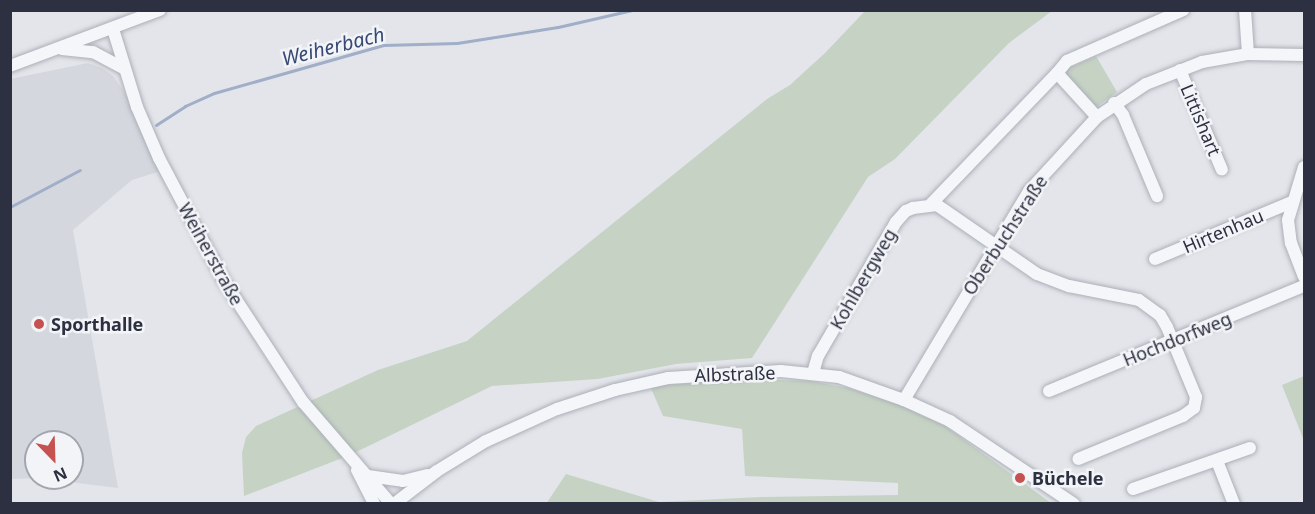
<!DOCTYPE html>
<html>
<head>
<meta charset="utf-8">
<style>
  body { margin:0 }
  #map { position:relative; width:1315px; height:514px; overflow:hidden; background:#e3e5ea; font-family:"Noto Sans",sans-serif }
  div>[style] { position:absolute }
  .built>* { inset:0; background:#d5d7df }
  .green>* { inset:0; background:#c6d3c4 }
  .stream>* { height:3px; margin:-1.5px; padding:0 1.5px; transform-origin:1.5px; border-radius:1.5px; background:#a0aec8 }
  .roads { filter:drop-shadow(0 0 2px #acafb7) drop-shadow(0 0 2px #acafb7) }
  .minor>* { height:12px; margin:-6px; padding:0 6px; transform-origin:6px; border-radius:6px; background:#f5f6f9 }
  .dots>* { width:16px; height:16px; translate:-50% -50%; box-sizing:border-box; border:3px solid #f2f4f7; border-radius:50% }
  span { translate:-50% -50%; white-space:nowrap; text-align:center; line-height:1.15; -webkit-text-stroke:5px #f2f4f7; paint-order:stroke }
  .street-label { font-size:18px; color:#2c3041 }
  .poi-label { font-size:18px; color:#2c3041; font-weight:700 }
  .left { translate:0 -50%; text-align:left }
  .water-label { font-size:20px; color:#384a73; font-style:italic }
  .frame { position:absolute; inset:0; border:12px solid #2c3041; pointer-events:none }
  .north { position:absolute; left:24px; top:430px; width:60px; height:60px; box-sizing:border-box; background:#f2f4f7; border:2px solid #a3a6ae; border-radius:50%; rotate:157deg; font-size:16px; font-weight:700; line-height:24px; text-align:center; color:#2c3041 }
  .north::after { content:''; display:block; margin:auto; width:21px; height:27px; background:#c65151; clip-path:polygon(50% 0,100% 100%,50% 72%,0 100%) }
</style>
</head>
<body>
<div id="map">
  <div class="built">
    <i style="clip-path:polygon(evenodd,88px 63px,102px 68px,113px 76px,125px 93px,161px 171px,132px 180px,73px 230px,118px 488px,37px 478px,11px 479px,10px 79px,88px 63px,36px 442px,72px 442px,72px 478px,36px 478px,36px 442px)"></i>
  </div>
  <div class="green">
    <i style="clip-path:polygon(865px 11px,1052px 11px,1009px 43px,895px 159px,868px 177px,752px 358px,676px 364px,598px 379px,492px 386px,350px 455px,244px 496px,242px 453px,246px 437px,256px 426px,378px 370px,467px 341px,767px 99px,790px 85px,825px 53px)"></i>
    <i style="clip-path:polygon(1096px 56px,1117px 92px,1096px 107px,1067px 77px,1067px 69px)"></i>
    <i style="clip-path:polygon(1304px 376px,1304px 441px,1282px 385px)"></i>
    <i style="clip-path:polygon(748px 379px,810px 381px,848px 388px,900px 405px,945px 426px,1051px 503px,546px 504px,566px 474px,659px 502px,761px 497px,898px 495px,898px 483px,745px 476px,742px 429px,663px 416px,650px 386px)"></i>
  </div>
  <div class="stream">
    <i style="left:156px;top:125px;width:35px;rotate:-33deg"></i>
    <i style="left:185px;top:106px;width:32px;rotate:-24deg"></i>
    <i style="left:214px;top:93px;width:177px;rotate:-15.8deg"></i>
    <i style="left:384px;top:45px;width:73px;rotate:-1.6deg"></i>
    <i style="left:457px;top:43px;width:102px;rotate:-9deg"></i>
    <i style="left:558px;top:27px;width:76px;rotate:-12.9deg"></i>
    <i style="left:10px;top:207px;width:79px;rotate:-27.9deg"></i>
  </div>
  <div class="roads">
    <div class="minor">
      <i style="left:1245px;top:10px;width:44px;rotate:86.1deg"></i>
      <i style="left:113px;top:29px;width:82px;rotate:72.9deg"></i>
      <i style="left:137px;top:107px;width:56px;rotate:66.7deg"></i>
      <i style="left:159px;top:158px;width:139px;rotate:62.1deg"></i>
      <i style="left:224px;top:281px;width:145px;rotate:56.9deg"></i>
      <i style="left:303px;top:402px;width:135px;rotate:49.2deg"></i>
      <i style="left:62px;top:49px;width:31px;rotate:6deg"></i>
      <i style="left:93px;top:52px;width:34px;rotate:28deg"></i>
      <i style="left:10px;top:66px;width:160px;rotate:-20.5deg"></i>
      <i style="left:1180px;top:70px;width:108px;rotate:67.2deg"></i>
      <i style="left:1114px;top:103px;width:15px;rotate:53deg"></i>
      <i style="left:1123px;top:115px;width:88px;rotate:67.2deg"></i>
      <i style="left:1097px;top:117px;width:59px;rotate:-132.3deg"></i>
      <i style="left:1057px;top:73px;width:16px;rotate:-50deg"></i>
      <i style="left:1067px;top:61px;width:127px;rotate:-23.7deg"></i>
      <i style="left:1304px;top:167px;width:55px;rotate:106.8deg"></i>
      <i style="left:1288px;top:220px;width:23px;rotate:83deg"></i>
      <i style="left:1291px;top:243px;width:36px;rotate:69deg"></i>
      <i style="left:931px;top:204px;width:182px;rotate:-46.1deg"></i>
      <i style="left:1155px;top:259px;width:148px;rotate:-22.6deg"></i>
      <i style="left:813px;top:373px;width:18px;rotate:-74deg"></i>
      <i style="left:818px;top:356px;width:155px;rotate:-59.8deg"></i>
      <i style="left:896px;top:222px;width:15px;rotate:-48deg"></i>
      <i style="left:906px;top:211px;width:8px;rotate:-23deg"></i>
      <i style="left:913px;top:208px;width:24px;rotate:-7deg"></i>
      <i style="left:937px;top:205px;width:121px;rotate:34.6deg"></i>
      <i style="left:1037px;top:274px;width:34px;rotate:21deg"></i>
      <i style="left:1069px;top:286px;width:71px;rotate:11.3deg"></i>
      <i style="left:1139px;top:300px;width:26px;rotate:36deg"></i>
      <i style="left:1160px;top:315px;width:14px;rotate:60deg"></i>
      <i style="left:1167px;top:327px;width:76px;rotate:67.5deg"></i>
      <i style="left:1196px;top:397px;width:11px;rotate:100deg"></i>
      <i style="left:1194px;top:408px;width:14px;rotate:144deg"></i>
      <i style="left:1183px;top:416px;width:113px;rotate:157.7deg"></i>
      <i style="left:1049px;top:391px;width:276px;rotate:-22.4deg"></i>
      <i style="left:904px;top:400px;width:244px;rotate:-59.1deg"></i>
      <i style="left:1029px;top:191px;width:100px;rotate:-47.4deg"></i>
      <i style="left:1097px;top:117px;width:59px;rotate:-34deg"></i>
      <i style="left:1146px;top:84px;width:60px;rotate:-21.4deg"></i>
      <i style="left:1202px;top:62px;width:47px;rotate:-9.9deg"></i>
      <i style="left:1248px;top:54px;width:56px;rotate:1deg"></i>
      <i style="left:1217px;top:461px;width:46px;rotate:68.4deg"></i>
      <i style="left:357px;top:470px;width:38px;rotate:63deg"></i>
      <i style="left:368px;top:476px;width:35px;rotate:8deg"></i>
      <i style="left:403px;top:481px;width:25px;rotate:-14deg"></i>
      <i style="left:1133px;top:489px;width:124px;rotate:-19.3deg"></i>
      <i style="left:394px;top:504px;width:54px;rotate:-37.5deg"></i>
      <i style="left:437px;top:471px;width:57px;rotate:-31.5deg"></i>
      <i style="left:486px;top:441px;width:78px;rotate:-24.3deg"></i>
      <i style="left:557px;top:409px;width:61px;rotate:-18.1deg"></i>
      <i style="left:615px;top:390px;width:54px;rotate:-12.8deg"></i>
      <i style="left:668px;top:378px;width:113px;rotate:-3.5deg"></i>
      <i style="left:781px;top:371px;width:58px;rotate:5.9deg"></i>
      <i style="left:839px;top:377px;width:69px;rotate:19.5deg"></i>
      <i style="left:904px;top:400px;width:51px;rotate:24.5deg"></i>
      <i style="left:950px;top:421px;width:149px;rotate:33.8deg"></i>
    </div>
  </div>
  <div class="dots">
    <i style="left:39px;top:324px;background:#c65151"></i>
    <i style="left:1020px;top:478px;background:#c65151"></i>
  </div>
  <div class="street-label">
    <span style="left:1201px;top:120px;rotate:67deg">Littishart</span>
    <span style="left:1223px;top:231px;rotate:-23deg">Hirtenhau</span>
    <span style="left:1005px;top:235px;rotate:-57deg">Oberbuchstraße</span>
    <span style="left:211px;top:254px;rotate:61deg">Weiherstraße</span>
    <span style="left:863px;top:279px;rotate:-60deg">Kohlbergweg</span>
    <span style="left:1177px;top:339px;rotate:-22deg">Hochdorfweg</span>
    <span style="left:735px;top:374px;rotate:-2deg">Albstraße</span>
  </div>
  <div class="poi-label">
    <span class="left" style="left:51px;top:324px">Sporthalle</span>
    <span class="left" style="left:1032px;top:478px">Büchele</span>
  </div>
  <div class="water-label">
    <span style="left:333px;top:46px;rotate:-14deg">Weiherbach</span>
  </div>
  <div class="frame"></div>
  <div class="north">N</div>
</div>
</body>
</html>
